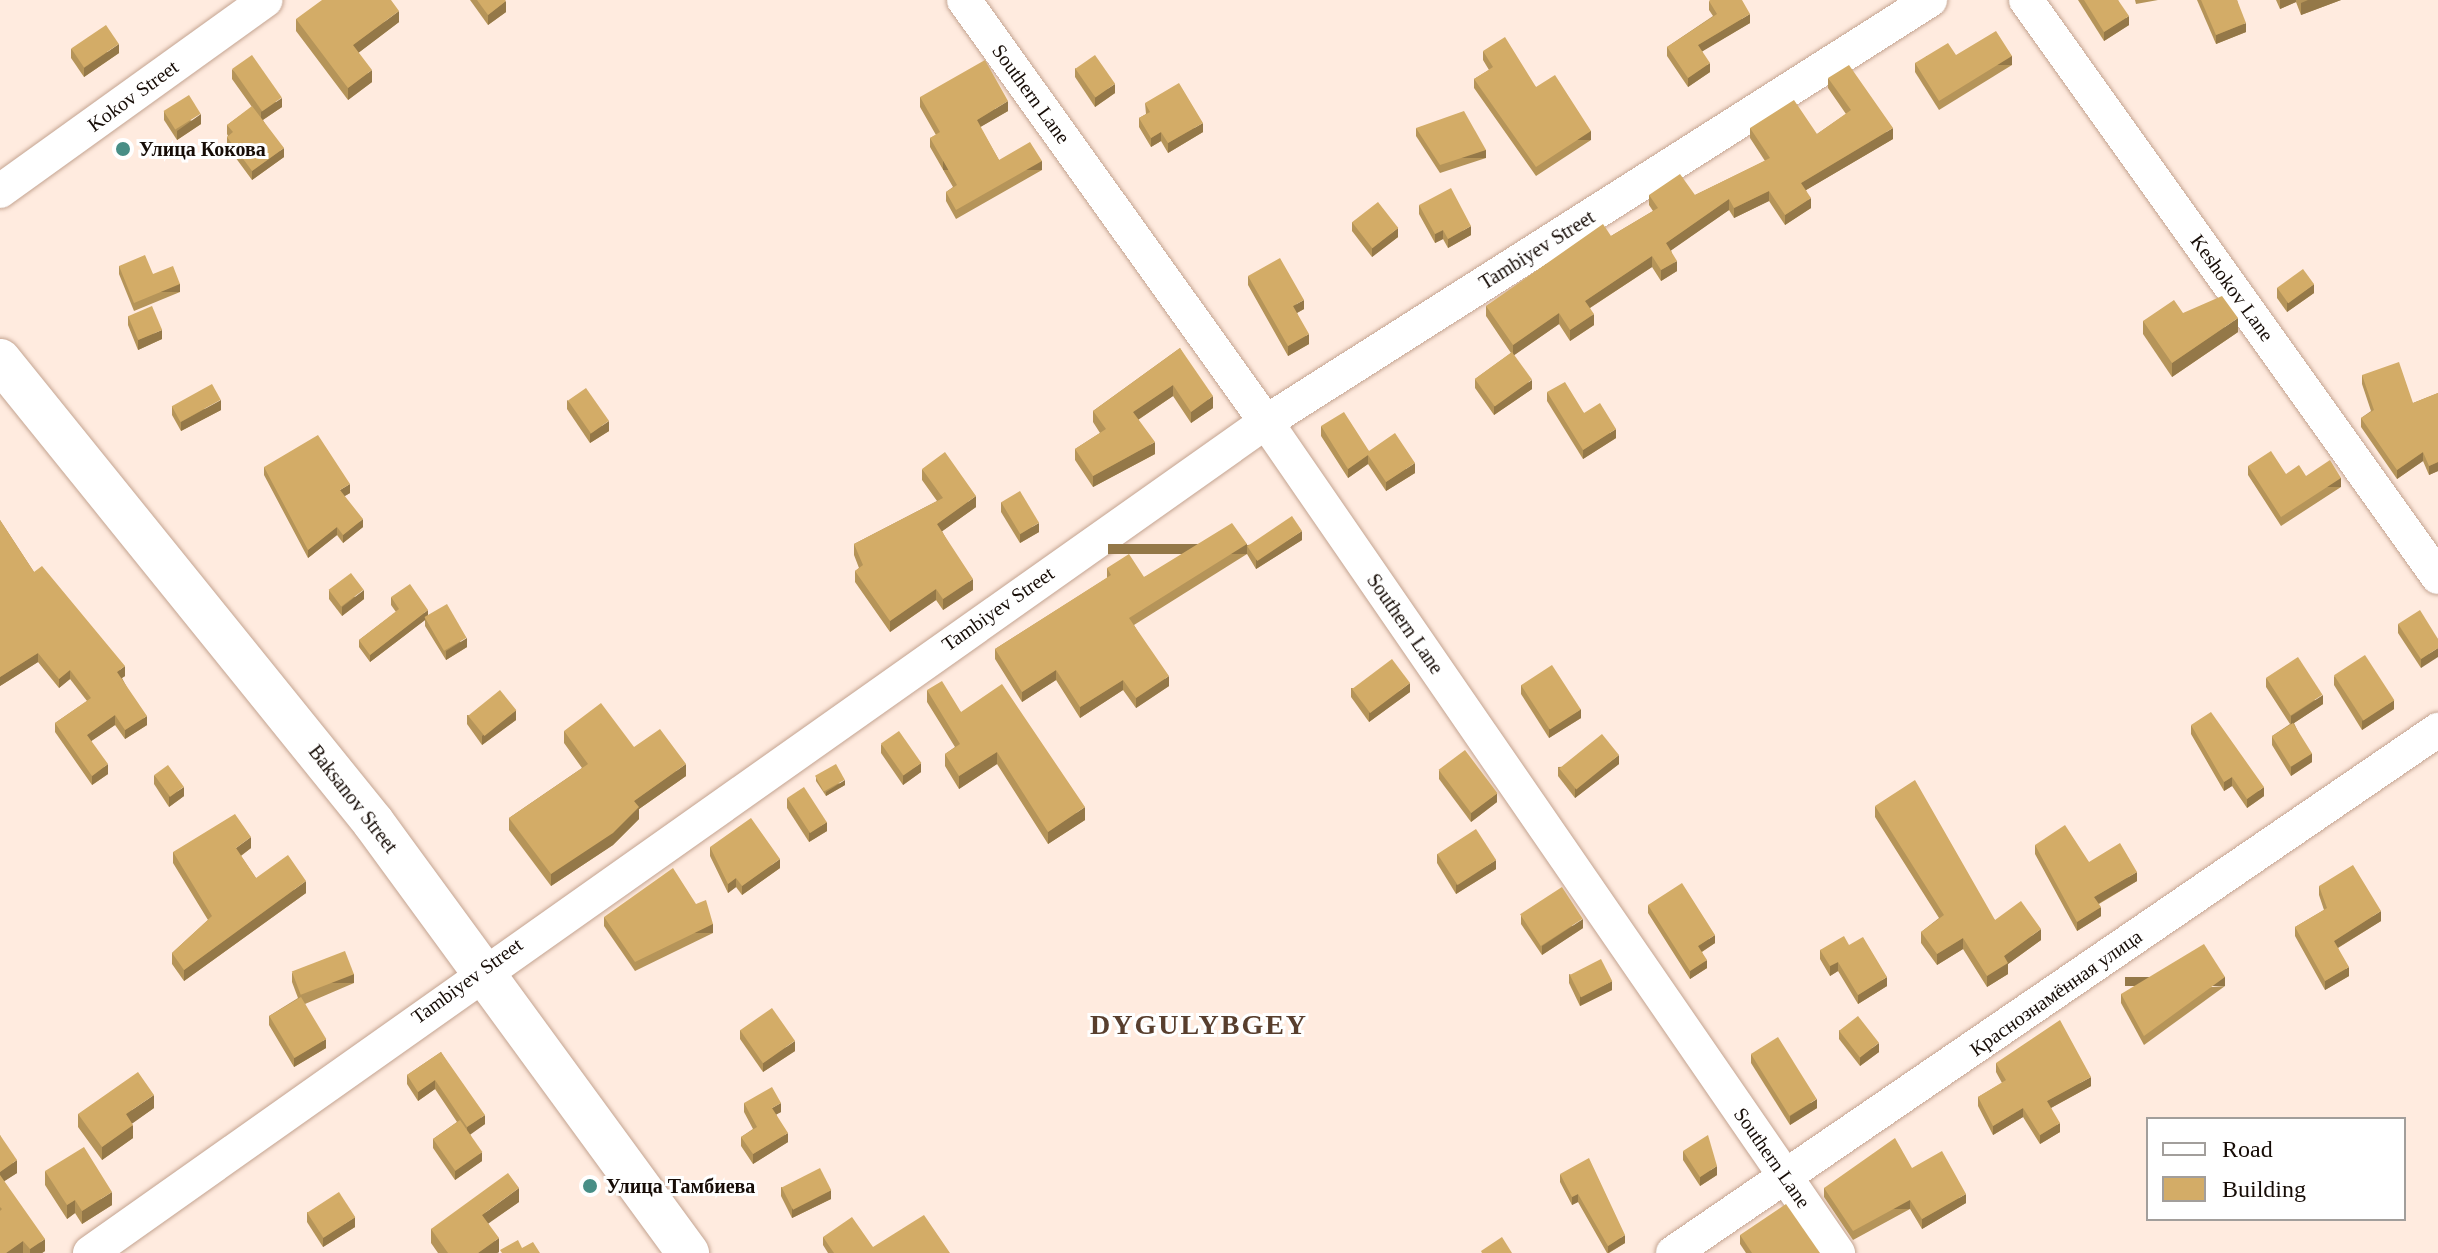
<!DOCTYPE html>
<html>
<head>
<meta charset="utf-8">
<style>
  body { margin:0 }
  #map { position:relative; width:2438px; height:1253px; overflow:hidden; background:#ffebdf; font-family:Georgia,serif }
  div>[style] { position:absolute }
  .roads { filter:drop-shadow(0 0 2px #c4a491) drop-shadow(0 0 2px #c4a491) }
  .minor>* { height:34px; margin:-17px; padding:0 17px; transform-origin:17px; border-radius:17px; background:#fff }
  .major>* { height:42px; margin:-21px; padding:0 21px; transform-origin:21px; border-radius:21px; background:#fff }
  .wall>* { inset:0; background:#b59459 }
  .shaded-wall>* { inset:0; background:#947848; transform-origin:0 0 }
  .building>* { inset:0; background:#d3ac67; transform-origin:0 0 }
  .dots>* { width:22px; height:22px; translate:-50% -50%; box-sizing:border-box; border:4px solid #fff; border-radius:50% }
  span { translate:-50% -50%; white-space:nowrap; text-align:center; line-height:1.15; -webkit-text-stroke:6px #fff; paint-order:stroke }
  .street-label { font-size:20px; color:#160c06 }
  .poi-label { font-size:20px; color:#160c06; font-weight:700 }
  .left { translate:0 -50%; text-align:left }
  .district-label { font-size:28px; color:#583e2d; font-weight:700; letter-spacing:2px }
  .legend { position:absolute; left:2146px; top:1117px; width:260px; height:104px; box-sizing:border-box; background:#fff; border:2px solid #a29e9b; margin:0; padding:10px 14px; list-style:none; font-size:24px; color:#160c06 }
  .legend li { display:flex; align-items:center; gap:16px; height:40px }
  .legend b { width:40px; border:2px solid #a29e9b }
</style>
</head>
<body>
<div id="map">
  <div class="roads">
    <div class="minor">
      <i style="left:964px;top:0;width:519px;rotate:54.41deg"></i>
      <i style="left:1266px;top:422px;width:1009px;rotate:55.46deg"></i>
      <i style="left:2026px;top:0;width:709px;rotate:54.47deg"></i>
      <i style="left:0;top:191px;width:327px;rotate:-35.7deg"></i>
      <i style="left:90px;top:1253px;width:1440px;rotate:-35.25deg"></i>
      <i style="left:1266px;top:422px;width:787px;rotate:-32.44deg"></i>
      <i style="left:1673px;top:1253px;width:927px;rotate:-34.36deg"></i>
    </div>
    <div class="major">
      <i style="left:0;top:360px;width:594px;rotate:51.08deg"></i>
      <i style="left:373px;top:822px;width:534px;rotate:53.84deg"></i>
    </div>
  </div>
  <div class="wall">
    <i style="clip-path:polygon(470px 0,505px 0,506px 12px,488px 25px)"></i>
    <i style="clip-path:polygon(2078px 0,2118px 0,2129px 25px,2104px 41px)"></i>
    <i style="clip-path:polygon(2135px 0,2158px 0,2136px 4px)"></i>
    <i style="clip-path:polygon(2197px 0,2237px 0,2246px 32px,2216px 44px)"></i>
    <i style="clip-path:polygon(2276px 0,2341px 0,2301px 15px,2296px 2px,2280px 9px)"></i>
    <i style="clip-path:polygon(1709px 1px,1750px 23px,1702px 51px,1710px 72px,1688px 87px,1667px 56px,1667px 47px,1713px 16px,1709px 10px)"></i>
    <i style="clip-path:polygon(296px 19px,399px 22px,358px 53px,372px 82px,348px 100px,296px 31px)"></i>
    <i style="clip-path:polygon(71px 49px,119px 53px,84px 77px,71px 58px)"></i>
    <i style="clip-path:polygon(1483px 51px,1536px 87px,1591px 140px,1536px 176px,1474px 88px,1474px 79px,1489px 70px,1483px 60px)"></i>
    <i style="clip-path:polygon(1956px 55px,2012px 65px,1939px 110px,1915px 72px,1915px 63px)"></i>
    <i style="clip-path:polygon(1075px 68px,1115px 93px,1095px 107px,1075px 77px)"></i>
    <i style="clip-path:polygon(232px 69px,282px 107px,263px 120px,284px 157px,252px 180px,227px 146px,227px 137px,228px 136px,227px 134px,227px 125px,252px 107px,232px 79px)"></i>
    <i style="clip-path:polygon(1828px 78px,1893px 139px,1806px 190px,1811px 208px,1785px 225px,1769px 201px,1734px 218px,1729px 210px,1671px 250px,1677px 271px,1661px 281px,1652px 267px,1590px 308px,1594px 325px,1570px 341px,1559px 324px,1514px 355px,1532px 389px,1494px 415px,1475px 388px,1475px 379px,1511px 353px,1486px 316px,1486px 306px,1611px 236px,1653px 211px,1649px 205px,1649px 195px,1695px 195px,1765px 161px,1750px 138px,1750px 128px,1817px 134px,1846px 114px,1828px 88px)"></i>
    <i style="clip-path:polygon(920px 97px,1008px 111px,980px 127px,999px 160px,1042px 170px,956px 219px,946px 201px,946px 192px,953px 187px,930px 147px,930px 138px,936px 135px,920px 107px)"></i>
    <i style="clip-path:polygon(1145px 103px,1203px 132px,1168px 153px,1161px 141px,1151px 147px,1139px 127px,1139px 118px,1146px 114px)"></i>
    <i style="clip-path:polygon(164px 111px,201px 124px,177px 140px,164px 120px)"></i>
    <i style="clip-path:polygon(1416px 128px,1486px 158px,1440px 173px,1416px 136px)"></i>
    <i style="clip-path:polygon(1419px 205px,1471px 235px,1448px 248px,1443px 239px,1435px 243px,1419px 214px)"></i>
    <i style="clip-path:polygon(1352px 222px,1398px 237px,1372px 257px,1352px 231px)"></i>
    <i style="clip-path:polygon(119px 266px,153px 274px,180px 292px,134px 311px,119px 274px)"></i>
    <i style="clip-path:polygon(1248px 276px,1304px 309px,1297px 313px,1309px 344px,1288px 356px,1248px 285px)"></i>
    <i style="clip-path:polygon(2277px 288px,2314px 293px,2287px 312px,2277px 298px)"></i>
    <i style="clip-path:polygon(2183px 313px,2238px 332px,2172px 377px,2143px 334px,2143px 321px)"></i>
    <i style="clip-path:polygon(128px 316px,162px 339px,138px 350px,128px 325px)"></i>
    <i style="clip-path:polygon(1180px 348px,1213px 408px,1191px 423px,1173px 396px,1138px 420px,1155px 454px,1093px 487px,1075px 460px,1075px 449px,1100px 433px,1093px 422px,1093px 411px)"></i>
    <i style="clip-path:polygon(2362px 375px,2413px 403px,2438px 393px,2438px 471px,2429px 475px,2423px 461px,2397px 479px,2361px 427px,2361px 418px,2371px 411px,2362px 384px)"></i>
    <i style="clip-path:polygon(1547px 392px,1584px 413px,1616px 438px,1583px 459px,1547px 401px)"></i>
    <i style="clip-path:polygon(567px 400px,609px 431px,590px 443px,567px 409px)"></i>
    <i style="clip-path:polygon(172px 406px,221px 410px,181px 431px,172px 415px)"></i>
    <i style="clip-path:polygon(1321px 426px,1369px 451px,1415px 473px,1386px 491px,1368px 464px,1348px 478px,1321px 436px)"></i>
    <i style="clip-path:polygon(2248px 466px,2286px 474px,2306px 476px,2341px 487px,2281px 526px,2248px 475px)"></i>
    <i style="clip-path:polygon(264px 467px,350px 493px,344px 496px,363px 527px,343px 543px,337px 535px,308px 558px,264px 475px)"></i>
    <i style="clip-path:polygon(922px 469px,976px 507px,942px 531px,973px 590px,943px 610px,936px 600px,890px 632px,855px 582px,855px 571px,859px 568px,854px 555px,854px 544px,937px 501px,922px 480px)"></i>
    <i style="clip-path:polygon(1001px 502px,1039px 532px,1020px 543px,1001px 512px)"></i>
    <i style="clip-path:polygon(0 520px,34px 572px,125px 676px,122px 678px,147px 725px,125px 739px,115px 725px,91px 741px,108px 774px,92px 785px,55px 732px,55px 723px,87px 701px,70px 679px,59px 688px,38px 662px,0 686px)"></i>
    <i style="clip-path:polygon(1302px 540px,1256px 569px,1247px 554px,1134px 625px,1169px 686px,1136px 708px,1123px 690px,1080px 718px,1056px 680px,1022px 702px,995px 659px,995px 649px,1107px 578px,1107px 568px,1144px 577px,1247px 545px)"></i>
    <i style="clip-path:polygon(329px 590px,364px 599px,342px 616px,329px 599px)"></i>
    <i style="clip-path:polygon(391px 597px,428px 615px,467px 647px,446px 660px,425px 626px,425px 620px,370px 662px,359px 647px,359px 640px,396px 612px,391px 605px)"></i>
    <i style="clip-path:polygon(2398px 624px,2438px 639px,2421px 668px,2398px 633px)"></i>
    <i style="clip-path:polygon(2334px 676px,2394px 709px,2362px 730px,2334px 685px)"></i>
    <i style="clip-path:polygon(2266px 678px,2323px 704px,2294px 723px,2312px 762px,2291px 776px,2272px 745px,2272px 736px,2290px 724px,2266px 687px)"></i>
    <i style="clip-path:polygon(1521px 685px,1581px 718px,1549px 738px,1521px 694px)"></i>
    <i style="clip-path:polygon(1351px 688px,1410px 692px,1369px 722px,1351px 697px)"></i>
    <i style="clip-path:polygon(927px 690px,961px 712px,1085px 820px,1048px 844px,997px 764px,959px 789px,945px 766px,945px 754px,955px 747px,927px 702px)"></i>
    <i style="clip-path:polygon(467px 715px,516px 720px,482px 745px,467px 724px)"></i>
    <i style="clip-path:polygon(2191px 725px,2264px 796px,2247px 808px,2232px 786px,2224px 791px,2191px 734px)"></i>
    <i style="clip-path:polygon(564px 731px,634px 747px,686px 776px,639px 809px,639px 819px,613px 845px,551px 886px,509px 830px,509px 818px,582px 768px,564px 743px)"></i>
    <i style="clip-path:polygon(881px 744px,921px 772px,903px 785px,881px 753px)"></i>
    <i style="clip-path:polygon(1619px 764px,1575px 798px,1558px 776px,1558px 767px)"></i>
    <i style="clip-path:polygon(1439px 770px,1497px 802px,1471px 822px,1439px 779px)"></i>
    <i style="clip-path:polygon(154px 775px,184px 796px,169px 807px,154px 784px)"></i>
    <i style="clip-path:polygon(816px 777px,845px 785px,826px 796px,816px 781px)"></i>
    <i style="clip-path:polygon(787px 798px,827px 831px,809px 842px,787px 808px)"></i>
    <i style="clip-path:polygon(1875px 806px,1995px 920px,2041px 940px,2008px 964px,2008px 974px,1987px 987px,1963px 949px,1937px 965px,1921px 943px,1921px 932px,1939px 918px,1875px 817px)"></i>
    <i style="clip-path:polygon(2035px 845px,2089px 862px,2137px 881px,2099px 904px,2101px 916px,2077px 931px,2035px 854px)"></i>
    <i style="clip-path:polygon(710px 847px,780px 868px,742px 895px,736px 887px,728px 893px,710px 856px)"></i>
    <i style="clip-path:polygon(251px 848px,241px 856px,256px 878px,306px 893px,184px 981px,172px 964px,172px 953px,208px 920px,173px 863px,173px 852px)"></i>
    <i style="clip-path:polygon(1437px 854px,1496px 869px,1456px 894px,1437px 863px)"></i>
    <i style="clip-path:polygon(2319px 886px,2381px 921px,2338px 948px,2349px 976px,2325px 990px,2295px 936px,2295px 927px,2324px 910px,2319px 895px)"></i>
    <i style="clip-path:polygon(1648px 905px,1715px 943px,1702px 952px,1707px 968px,1690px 979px,1648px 913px)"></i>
    <i style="clip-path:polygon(1521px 915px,1583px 928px,1542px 955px,1521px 924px)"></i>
    <i style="clip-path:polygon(604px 917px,713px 933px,635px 971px,604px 926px)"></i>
    <i style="clip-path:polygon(1849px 945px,1887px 986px,1858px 1004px,1838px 971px,1830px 976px,1820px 959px,1820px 950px)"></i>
    <i style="clip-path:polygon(292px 973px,354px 983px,305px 1004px,326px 1048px,294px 1067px,269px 1025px,269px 1016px,298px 998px,292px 982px)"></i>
    <i style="clip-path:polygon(1569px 974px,1612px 990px,1580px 1006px,1569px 983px)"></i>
    <i style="clip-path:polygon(2225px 986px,2144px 1045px,2121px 1003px,2121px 994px)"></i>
    <i style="clip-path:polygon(740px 1030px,795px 1051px,763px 1072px,740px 1039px)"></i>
    <i style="clip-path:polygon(1839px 1030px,1879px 1052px,1860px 1066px,1839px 1039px)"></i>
    <i style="clip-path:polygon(441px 1052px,485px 1124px,470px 1134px,482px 1161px,455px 1180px,433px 1148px,433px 1139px,457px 1122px,435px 1089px,418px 1101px,407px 1084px,407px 1075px)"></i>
    <i style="clip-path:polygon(1751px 1054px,1817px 1108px,1790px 1125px,1751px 1063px)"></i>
    <i style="clip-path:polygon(1996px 1063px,2091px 1086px,2051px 1108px,2060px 1132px,2040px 1144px,2023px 1117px,1993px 1135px,1978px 1106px,1978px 1097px,2002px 1083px,1996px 1072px)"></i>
    <i style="clip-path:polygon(744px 1103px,781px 1112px,776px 1114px,788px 1142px,753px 1164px,741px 1146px,741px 1137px,753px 1129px,744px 1112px)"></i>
    <i style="clip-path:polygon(154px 1108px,132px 1123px,133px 1138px,102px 1160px,78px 1127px,78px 1114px)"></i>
    <i style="clip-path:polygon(0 1135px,17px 1173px,4px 1181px,45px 1251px,42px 1253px,0 1253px)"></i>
    <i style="clip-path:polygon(1683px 1151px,1717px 1175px,1700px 1186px,1683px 1160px)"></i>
    <i style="clip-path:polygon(1912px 1168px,1966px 1203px,1922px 1229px,1910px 1209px,1853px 1240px,1824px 1197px,1824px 1188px)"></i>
    <i style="clip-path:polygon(45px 1171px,112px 1205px,82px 1224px,75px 1213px,67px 1219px,45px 1185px)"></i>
    <i style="clip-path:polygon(1560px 1174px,1625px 1243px,1609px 1253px,1607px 1253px,1578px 1202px,1572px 1205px,1560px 1182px)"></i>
    <i style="clip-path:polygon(781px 1187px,831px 1199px,792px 1218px,781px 1196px)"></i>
    <i style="clip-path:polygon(519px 1202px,488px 1223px,499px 1252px,497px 1253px,438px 1253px,431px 1243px,431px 1229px)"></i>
    <i style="clip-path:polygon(307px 1212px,355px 1227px,323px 1247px,307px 1222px)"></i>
    <i style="clip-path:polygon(1740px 1235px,1820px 1253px,1746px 1253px,1740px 1244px)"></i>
    <i style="clip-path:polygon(823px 1237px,873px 1247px,950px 1253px,828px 1253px,823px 1245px)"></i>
  </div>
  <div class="shaded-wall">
    <i style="clip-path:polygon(2280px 0,2296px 0,2296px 2px,2280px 9px)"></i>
    <i style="clip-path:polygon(2308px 0,2341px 0,2301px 15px,2301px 3px)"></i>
    <i style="clip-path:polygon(506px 1px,506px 12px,488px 25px,488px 15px)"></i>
    <i style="clip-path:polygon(399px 11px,399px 22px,353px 57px,353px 45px)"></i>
    <i style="clip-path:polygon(1750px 14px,1750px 23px,1698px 54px,1698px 45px)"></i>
    <i style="clip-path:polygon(2129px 16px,2129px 25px,2104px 41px,2104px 32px)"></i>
    <i style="clip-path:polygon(2246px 23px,2246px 32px,2216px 44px,2216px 35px)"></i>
    <i style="clip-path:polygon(119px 44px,119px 53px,84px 77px,84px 68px)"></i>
    <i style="left:2012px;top:56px;width:9px;height:86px;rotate:90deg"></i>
    <i style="clip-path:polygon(1710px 63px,1710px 72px,1688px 87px,1688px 78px)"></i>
    <i style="clip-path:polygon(372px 70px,372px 82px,348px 100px,348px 88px)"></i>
    <i style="clip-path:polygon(1115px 84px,1115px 93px,1095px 107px,1095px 97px)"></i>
    <i style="clip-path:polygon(282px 98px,282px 107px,261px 121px,261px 112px)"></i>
    <i style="clip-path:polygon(1008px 101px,1008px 111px,977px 129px,977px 120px)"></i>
    <i style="clip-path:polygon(201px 114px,201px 124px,177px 140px,177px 131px)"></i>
    <i style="clip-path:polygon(1203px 123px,1203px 132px,1168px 153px,1168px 143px)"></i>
    <i style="clip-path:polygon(1893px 128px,1893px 139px,1801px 193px,1801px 183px)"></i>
    <i style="left:1591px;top:131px;width:9px;height:66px;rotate:90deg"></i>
    <i style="clip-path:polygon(1161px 132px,1161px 141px,1151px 147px,1151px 138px)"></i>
    <i style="clip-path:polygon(284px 148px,284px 157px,252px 180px,252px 171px)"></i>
    <i style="left:1486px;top:150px;width:8px;height:48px;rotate:90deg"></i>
    <i style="left:1042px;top:161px;width:9px;height:99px;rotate:90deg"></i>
    <i style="clip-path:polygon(1769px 191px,1769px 201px,1734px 218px,1734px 208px)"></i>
    <i style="clip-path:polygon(1811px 198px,1811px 208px,1785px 225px,1785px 215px)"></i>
    <i style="clip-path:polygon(1729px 199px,1729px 210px,1666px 254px,1666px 243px)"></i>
    <i style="clip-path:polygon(1471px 226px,1471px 235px,1448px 248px,1448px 239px)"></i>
    <i style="clip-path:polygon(1398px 228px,1398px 237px,1372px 257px,1372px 248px)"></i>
    <i style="clip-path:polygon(1443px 230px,1443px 239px,1435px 243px,1435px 234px)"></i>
    <i style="clip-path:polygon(1652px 256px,1652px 267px,1585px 311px,1585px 301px)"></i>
    <i style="clip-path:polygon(1677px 261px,1677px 271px,1661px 281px,1661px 270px)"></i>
    <i style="left:180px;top:284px;width:8px;height:50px;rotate:90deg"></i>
    <i style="clip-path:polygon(2314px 284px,2314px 293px,2287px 312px,2287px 303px)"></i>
    <i style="clip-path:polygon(1304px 300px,1304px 309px,1293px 315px,1293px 306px)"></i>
    <i style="clip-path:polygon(1559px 313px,1559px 324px,1513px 356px,1513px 345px)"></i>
    <i style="clip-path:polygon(1594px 314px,1594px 325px,1570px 341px,1570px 330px)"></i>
    <i style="clip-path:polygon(2238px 318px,2238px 332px,2172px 377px,2172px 363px)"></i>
    <i style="clip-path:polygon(162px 330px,162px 339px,138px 350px,138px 340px)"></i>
    <i style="clip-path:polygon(1309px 334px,1309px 344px,1288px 356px,1288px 346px)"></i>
    <i style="clip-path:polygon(1532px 380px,1532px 389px,1494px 415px,1494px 406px)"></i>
    <i style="clip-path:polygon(1173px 385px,1173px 396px,1133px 423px,1133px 412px)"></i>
    <i style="clip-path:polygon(1213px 396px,1213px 408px,1191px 423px,1191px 412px)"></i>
    <i style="clip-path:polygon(221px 400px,221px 410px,181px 431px,181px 422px)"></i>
    <i style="clip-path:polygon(609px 421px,609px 431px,590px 443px,590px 434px)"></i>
    <i style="clip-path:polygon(1616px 429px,1616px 438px,1583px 459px,1583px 450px)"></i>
    <i style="clip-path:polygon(1155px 442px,1155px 454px,1093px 487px,1093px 476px)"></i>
    <i style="clip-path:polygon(2423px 452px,2423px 461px,2397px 479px,2397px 470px)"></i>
    <i style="clip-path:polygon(1368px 455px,1368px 464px,1348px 478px,1348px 469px)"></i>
    <i style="clip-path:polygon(2438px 462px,2438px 471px,2429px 475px,2429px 466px)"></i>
    <i style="clip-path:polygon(1415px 463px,1415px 473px,1386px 491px,1386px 482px)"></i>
    <i style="left:2341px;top:478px;width:9px;height:72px;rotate:90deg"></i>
    <i style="clip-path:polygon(350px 484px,350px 493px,340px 499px,340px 490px)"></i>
    <i style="clip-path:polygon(976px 496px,976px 507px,937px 535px,937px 524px)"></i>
    <i style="clip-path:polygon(363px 519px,363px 527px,343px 543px,343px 535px)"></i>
    <i style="clip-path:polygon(1039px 523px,1039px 532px,1020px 543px,1020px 534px)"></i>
    <i style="clip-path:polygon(337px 527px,337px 535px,308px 558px,308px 550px)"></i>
    <i style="clip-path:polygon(1302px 531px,1302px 540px,1256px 569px,1256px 560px)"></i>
    <i style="left:1247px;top:544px;width:10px;height:139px;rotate:90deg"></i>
    <i style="clip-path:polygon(973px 579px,973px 590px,943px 610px,943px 599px)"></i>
    <i style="clip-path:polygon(936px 589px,936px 600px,890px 632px,890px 621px)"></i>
    <i style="clip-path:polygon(364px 590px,364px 599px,342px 616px,342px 607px)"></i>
    <i style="clip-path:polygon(428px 610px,428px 618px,425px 617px,425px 620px,370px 662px,370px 655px)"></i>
    <i style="clip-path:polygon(467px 638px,467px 647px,446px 660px,446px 651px)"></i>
    <i style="clip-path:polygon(2438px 648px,2438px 657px,2421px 668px,2421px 659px)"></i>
    <i style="clip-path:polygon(38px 653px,38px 662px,0 686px,0 677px)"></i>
    <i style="clip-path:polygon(125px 666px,125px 676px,117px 681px,117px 672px)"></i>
    <i style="clip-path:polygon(70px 670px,70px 679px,59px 688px,59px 679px)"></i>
    <i style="clip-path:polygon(1056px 670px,1056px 680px,1022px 702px,1022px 692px)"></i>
    <i style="clip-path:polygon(1169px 676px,1169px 686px,1136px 708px,1136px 698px)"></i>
    <i style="clip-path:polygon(1123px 680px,1123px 690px,1080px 718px,1080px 707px)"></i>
    <i style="clip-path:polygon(1410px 683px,1410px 692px,1369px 722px,1369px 713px)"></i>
    <i style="clip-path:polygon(2323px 695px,2323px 704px,2291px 725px,2291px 716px)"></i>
    <i style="clip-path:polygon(2394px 700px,2394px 709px,2362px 730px,2362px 721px)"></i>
    <i style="clip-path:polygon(1581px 709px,1581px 718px,1549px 738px,1549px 729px)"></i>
    <i style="clip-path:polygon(516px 710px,516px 720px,482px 745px,482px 736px)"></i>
    <i style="clip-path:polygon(115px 715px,115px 725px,87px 744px,87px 735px)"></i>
    <i style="clip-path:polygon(147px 716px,147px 725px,125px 739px,125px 730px)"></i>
    <i style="clip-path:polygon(997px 752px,997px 764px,959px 789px,959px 776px)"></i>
    <i style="clip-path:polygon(2312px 753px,2312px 762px,2291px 776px,2291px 766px)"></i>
    <i style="clip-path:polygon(1619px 755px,1619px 764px,1575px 798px,1575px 788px)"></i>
    <i style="clip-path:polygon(921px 763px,921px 772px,903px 785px,903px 775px)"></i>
    <i style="clip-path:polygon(108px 764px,108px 774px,92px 785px,92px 776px)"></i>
    <i style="clip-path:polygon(686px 764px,686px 776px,639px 809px,639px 819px,613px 845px,551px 886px,551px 874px,634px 801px)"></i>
    <i style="clip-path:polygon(2232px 777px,2232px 786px,2224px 791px,2224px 782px)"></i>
    <i style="clip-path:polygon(845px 780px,845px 785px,826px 796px,826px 792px)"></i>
    <i style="clip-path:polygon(184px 787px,184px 796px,169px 807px,169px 797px)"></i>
    <i style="clip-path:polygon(2264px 787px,2264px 796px,2247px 808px,2247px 799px)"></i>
    <i style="clip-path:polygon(1497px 793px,1497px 802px,1471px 822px,1471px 813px)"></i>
    <i style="clip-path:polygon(1085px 807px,1085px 820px,1048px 844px,1048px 832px)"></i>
    <i style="clip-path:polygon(827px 822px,827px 831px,809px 842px,809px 833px)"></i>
    <i style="clip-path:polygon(251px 837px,251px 848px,236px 859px,236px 848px)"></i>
    <i style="clip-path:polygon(780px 859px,780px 868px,742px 895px,742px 886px)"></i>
    <i style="clip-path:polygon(1496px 860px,1496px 869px,1456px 894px,1456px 885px)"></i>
    <i style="clip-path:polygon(2137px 872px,2137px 881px,2094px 906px,2094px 897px)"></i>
    <i style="clip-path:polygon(736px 878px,736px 887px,728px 893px,728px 884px)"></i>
    <i style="clip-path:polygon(306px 881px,306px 893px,184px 981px,184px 970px)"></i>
    <i style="clip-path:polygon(2101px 907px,2101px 916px,2077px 931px,2077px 922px)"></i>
    <i style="clip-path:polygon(2381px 911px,2381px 921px,2334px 950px,2334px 941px)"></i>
    <i style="clip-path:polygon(1583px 919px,1583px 928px,1542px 955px,1542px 946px)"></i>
    <i style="left:713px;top:924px;width:9px;height:87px;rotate:90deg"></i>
    <i style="clip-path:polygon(2041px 929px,2041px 940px,2008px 964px,2008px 974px,1987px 987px,1987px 976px,2004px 956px)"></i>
    <i style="clip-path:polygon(1715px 935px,1715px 943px,1698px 954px,1698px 946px)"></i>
    <i style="clip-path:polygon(1963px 938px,1963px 949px,1937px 965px,1937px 954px)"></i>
    <i style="clip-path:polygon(1707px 960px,1707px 968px,1690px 979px,1690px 971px)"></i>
    <i style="clip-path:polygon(1838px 962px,1838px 971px,1830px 976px,1830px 966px)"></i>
    <i style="clip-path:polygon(2349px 967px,2349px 976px,2325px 990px,2325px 981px)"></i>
    <i style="left:354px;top:974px;width:9px;height:58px;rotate:90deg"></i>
    <i style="clip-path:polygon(1887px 977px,1887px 986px,1858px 1004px,1858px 995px)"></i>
    <i style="left:2225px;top:977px;width:9px;height:100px;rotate:90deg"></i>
    <i style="clip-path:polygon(1612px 981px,1612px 990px,1580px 1006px,1580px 997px)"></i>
    <i style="clip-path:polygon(326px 1039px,326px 1048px,294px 1067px,294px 1058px)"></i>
    <i style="clip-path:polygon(795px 1041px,795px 1051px,763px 1072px,763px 1063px)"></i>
    <i style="clip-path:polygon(1879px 1043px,1879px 1052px,1860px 1066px,1860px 1057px)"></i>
    <i style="clip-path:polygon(2091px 1077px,2091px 1086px,2047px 1110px,2047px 1101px)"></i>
    <i style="clip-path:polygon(435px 1080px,435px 1089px,418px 1101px,418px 1092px)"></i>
    <i style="clip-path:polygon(154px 1095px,154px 1108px,126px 1128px,126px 1114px)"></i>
    <i style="clip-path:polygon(1817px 1099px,1817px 1108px,1790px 1125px,1790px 1116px)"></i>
    <i style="clip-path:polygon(781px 1103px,781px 1112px,772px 1117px,772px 1108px)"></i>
    <i style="clip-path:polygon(2023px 1108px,2023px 1117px,1993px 1135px,1993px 1126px)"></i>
    <i style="clip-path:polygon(485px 1115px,485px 1124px,467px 1137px,467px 1127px)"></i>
    <i style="clip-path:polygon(2060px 1123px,2060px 1132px,2040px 1144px,2040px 1135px)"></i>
    <i style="clip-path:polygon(133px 1125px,133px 1138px,102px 1160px,102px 1147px)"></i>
    <i style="clip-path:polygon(788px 1133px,788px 1142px,753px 1164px,753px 1154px)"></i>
    <i style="clip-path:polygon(482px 1152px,482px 1161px,455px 1180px,455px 1171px)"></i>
    <i style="clip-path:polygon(17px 1160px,17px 1173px,0 1184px,0 1172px)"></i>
    <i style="clip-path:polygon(1717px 1166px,1717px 1175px,1700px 1186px,1700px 1177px)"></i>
    <i style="clip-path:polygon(519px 1188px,519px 1202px,482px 1228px,482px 1215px)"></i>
    <i style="clip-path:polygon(831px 1190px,831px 1199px,792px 1218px,792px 1208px)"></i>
    <i style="clip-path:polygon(112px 1192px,112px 1205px,82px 1224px,82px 1211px)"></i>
    <i style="clip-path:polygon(1578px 1194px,1578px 1202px,1572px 1205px,1572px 1197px)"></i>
    <i style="clip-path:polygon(1966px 1194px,1966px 1203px,1922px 1229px,1922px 1219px)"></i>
    <i style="clip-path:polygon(75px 1200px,75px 1213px,67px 1219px,67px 1205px)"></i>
    <i style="left:1910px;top:1200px;width:9px;height:65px;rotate:90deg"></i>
    <i style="clip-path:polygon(355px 1217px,355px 1227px,323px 1247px,323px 1238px)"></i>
    <i style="clip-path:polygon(1625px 1235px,1625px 1243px,1608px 1253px,1608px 1246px)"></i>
    <i style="clip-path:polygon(499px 1238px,499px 1252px,497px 1253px,478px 1253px)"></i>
    <i style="clip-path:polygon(45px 1239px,45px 1251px,42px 1253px,30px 1253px,30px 1249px)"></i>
    <i style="clip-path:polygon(23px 1241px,23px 1253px,6px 1253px)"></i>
  </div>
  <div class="building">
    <i style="clip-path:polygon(322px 0,391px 0,399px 11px,353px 45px,372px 70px,348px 88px,296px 19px)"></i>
    <i style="clip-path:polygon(477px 0,505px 0,506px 1px,488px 15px)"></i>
    <i style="clip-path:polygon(1710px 0,1742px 0,1750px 14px,1698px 45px,1710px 63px,1688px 78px,1667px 47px,1717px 14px,1709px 1px)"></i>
    <i style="clip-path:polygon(2084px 0,2118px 0,2129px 16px,2104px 32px)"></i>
    <i style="clip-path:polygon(2201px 0,2237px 0,2246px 23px,2216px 35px)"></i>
    <i style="left:106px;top:25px;width:23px;height:42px;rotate:56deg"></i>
    <i style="clip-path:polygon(1996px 31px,2012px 56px,1939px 101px,1915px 63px,1948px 43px,1956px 55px)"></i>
    <i style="clip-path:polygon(1505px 37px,1536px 87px,1555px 75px,1591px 131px,1536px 167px,1474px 79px,1493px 67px,1483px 51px)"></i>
    <i style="left:252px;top:55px;width:52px;height:24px;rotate:55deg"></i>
    <i style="left:1095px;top:55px;width:35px;height:24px;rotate:55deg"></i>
    <i style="clip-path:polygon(985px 60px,1008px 101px,977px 120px,999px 160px,1030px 142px,1042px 161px,956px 210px,946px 192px,957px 185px,930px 138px,940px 132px,920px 97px)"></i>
    <i style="clip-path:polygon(1849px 65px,1893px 128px,1801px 183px,1811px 198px,1785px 215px,1769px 191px,1734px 208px,1729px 199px,1666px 243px,1677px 261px,1661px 270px,1652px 256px,1585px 301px,1594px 314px,1570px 330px,1559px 313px,1513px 345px,1486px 306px,1603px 224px,1611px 236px,1658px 208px,1649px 195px,1680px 174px,1695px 195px,1770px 158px,1750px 128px,1794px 100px,1817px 134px,1851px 110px,1828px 78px)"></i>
    <i style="clip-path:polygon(1179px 83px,1203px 123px,1168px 143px,1161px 132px,1151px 138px,1139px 118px,1150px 112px,1145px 103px)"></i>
    <i style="left:189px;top:95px;width:22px;height:30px;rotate:58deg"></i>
    <i style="clip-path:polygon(252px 106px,284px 148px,252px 171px,227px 137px,233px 132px,227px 125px)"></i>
    <i style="clip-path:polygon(1464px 111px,1486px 150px,1440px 165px,1416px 128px)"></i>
    <i style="clip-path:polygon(1451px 188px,1471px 226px,1448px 239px,1443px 230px,1435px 234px,1419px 205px)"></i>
    <i style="left:1378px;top:202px;width:33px;height:33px;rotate:52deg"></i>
    <i style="clip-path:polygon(145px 255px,153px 274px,173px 266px,180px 284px,134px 303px,119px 266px)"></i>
    <i style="clip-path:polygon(1280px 258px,1304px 300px,1293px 306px,1309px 334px,1288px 346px,1248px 276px)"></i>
    <i style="left:2303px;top:269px;width:19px;height:32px;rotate:54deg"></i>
    <i style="clip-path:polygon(2222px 296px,2238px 318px,2172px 363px,2143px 321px,2174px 300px,2183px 313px)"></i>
    <i style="left:152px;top:306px;width:26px;height:26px;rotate:67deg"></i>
    <i style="clip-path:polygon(1180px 348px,1213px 396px,1191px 412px,1173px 385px,1133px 412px,1155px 442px,1093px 476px,1075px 449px,1106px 429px,1093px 411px)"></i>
    <i style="left:1512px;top:352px;width:34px;height:46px;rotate:54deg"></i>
    <i style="clip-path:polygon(2399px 362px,2413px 403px,2438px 393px,2438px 462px,2429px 466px,2423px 452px,2397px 470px,2361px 418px,2374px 410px,2362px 375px)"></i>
    <i style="clip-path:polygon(1565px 382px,1584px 413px,1600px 403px,1616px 429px,1583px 450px,1547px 392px)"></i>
    <i style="left:212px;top:384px;width:18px;height:46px;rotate:61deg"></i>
    <i style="left:586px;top:388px;width:40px;height:22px;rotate:55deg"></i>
    <i style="clip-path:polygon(1344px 412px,1369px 451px,1395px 433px,1415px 463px,1386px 482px,1368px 455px,1348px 469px,1321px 426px)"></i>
    <i style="clip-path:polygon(318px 435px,350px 484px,340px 490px,363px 519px,343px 535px,337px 527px,308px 550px,264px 467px)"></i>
    <i style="clip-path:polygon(2271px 451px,2286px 474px,2299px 465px,2306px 476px,2330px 460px,2341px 478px,2281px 517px,2248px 466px)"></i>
    <i style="clip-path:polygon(945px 452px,976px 496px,937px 524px,973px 579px,943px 599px,936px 589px,890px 621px,855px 571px,863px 565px,854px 544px,943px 498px,922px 469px)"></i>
    <i style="left:1020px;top:491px;width:37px;height:22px;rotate:59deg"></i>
    <i style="left:1292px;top:516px;width:18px;height:54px;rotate:56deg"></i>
    <i style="clip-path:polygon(0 520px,34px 572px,42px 566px,125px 666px,117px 672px,147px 716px,125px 730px,115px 715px,87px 735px,108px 764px,92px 776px,55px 723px,91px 698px,70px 670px,59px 679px,38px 653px,0 677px)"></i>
    <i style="clip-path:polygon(1232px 523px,1247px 544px,1129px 618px,1169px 676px,1136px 698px,1123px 680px,1080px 707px,1056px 670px,1022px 692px,995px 649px,1111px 575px,1107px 568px,1129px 554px,1144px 577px)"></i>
    <i style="left:351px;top:573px;width:21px;height:28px;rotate:53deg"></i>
    <i style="clip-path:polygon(410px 584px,428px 610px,370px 655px,359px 640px,399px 609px,391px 597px)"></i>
    <i style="left:447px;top:604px;width:39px;height:26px;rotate:60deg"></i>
    <i style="clip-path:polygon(2420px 610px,2438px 639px,2438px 648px,2421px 659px,2398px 624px)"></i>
    <i style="left:2365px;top:655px;width:54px;height:37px;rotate:57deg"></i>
    <i style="left:2298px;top:657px;width:45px;height:38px;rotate:57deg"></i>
    <i style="left:1392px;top:659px;width:30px;height:50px;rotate:53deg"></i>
    <i style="left:1552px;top:665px;width:53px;height:37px;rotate:57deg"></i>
    <i style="clip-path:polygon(942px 681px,961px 712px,1002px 684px,1085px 807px,1048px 832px,997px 752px,959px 776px,945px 754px,960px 744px,927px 690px)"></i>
    <i style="left:500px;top:690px;width:26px;height:41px;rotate:51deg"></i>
    <i style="clip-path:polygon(601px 703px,634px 747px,660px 729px,686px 764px,634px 801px,639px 807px,613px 833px,551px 874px,509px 818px,588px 764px,564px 731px)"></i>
    <i style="clip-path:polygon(2211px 712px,2264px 787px,2247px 799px,2232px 777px,2224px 782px,2191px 725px)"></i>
    <i style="left:2293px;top:723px;width:36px;height:25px;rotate:58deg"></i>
    <i style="left:899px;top:731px;width:39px;height:22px;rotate:55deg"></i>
    <i style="left:1602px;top:734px;width:27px;height:55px;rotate:51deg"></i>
    <i style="left:1465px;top:750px;width:54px;height:33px;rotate:53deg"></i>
    <i style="left:836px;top:764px;width:18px;height:24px;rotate:61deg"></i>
    <i style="left:168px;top:765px;width:27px;height:17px;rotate:54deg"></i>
    <i style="clip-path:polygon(1915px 780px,1995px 920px,2021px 901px,2041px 929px,2004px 956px,2008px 963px,1987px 976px,1963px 938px,1937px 954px,1921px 932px,1944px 915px,1875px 806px)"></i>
    <i style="left:804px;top:787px;width:42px;height:20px;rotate:57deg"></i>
    <i style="clip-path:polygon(235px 814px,251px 837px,236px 848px,256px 878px,288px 855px,306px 881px,184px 970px,172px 953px,212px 916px,173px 852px)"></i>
    <i style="clip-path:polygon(751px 818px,780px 859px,742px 886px,736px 878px,728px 884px,710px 847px)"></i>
    <i style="clip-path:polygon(2065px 825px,2089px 862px,2120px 843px,2137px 872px,2094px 897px,2101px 907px,2077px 922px,2035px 845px)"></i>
    <i style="left:1476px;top:829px;width:37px;height:46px;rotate:57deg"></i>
    <i style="clip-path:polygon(2353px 865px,2381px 911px,2334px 941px,2349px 967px,2325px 981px,2295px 927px,2327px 908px,2319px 886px)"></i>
    <i style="clip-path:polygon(673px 868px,696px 904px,706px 900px,713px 924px,635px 962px,604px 917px)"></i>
    <i style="clip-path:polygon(1682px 883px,1715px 935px,1698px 946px,1707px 960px,1690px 971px,1648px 905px)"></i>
    <i style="left:1562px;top:887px;width:38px;height:50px;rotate:57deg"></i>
    <i style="clip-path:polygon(1844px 936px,1849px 945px,1863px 937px,1887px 977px,1858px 995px,1838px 962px,1830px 966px,1820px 950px)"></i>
    <i style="clip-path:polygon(2204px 944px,2225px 977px,2144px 1036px,2121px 994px)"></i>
    <i style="left:345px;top:951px;width:25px;height:57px;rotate:69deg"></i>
    <i style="left:1601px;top:959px;width:25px;height:35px;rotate:63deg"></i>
    <i style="left:301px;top:997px;width:49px;height:37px;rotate:59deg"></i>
    <i style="left:772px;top:1008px;width:40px;height:39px;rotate:55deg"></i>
    <i style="left:1858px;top:1016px;width:34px;height:24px;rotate:52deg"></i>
    <i style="clip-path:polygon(2060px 1020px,2091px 1077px,2047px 1101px,2060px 1123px,2040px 1135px,2023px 1108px,1993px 1126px,1978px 1097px,2006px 1080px,1996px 1063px)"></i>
    <i style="left:1778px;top:1037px;width:73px;height:32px;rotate:58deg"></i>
    <i style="clip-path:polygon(441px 1052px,485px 1115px,467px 1127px,435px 1080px,418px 1092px,407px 1075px)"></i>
    <i style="clip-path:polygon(138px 1072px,154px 1095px,126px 1114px,133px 1125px,102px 1147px,78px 1114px)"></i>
    <i style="clip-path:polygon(772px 1087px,781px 1103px,772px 1108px,788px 1133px,753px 1154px,741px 1137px,757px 1127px,744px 1103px)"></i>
    <i style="left:460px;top:1120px;width:39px;height:33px;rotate:55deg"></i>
    <i style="clip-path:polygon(0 1135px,17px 1160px,0 1172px)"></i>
    <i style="clip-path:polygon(1708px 1135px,1717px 1166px,1700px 1177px,1683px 1151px)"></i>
    <i style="clip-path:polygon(1895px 1138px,1912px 1168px,1942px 1151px,1966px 1194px,1922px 1219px,1910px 1200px,1853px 1231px,1824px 1188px)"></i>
    <i style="clip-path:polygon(84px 1147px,112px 1192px,82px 1211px,75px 1200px,67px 1205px,45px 1171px)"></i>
    <i style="clip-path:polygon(1589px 1158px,1625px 1235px,1608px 1246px,1578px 1194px,1572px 1197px,1560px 1174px)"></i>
    <i style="left:820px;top:1168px;width:25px;height:43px;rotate:63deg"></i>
    <i style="clip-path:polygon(508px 1173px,519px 1188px,482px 1215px,499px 1238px,478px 1253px,448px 1253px,431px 1229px)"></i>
    <i style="clip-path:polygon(0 1175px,45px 1239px,30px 1249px,23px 1241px,6px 1253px,0 1253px,0 1211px,2px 1209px,0 1207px)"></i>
    <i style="left:339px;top:1192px;width:30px;height:38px;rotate:57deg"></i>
    <i style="clip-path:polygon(1786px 1204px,1820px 1253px,1752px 1253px,1740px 1235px)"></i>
    <i style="clip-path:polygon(924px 1215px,950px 1253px,834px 1253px,823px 1237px,852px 1217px,873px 1247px)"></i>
    <i style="clip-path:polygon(1502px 1237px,1512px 1253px,1482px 1253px,1481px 1251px)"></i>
    <i style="clip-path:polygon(518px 1240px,522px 1248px,533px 1242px,540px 1253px,502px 1253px,500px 1250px)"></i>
  </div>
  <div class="dots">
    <i style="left:123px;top:149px;background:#488e86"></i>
    <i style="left:590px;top:1186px;background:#488e86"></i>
  </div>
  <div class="street-label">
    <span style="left:1031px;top:94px;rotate:54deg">Southern Lane</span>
    <span style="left:133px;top:96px;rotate:-36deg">Kokov Street</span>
    <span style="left:1537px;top:250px;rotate:-32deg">Tambiyev Street</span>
    <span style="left:2232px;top:288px;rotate:54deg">Keshokov Lane</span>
    <span style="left:998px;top:609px;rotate:-35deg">Tambiyev Street</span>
    <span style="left:1405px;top:624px;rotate:55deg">Southern Lane</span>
    <span style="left:353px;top:799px;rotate:52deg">Baksanov Street</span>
    <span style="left:467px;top:981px;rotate:-36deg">Tambiyev Street</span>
    <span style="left:2056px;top:993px;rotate:-35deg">Краснознамённая улица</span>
    <span style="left:1772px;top:1158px;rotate:55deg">Southern Lane</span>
  </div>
  <div class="poi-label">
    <span class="left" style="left:139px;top:149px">Улица Кокова</span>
    <span class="left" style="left:606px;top:1186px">Улица Тамбиева</span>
  </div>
  <div class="district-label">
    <span style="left:1199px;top:1025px">DYGULYBGEY</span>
  </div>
  <ul class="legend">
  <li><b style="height:10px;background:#fff"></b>Road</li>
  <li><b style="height:22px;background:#d3ac67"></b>Building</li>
  </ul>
</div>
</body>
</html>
